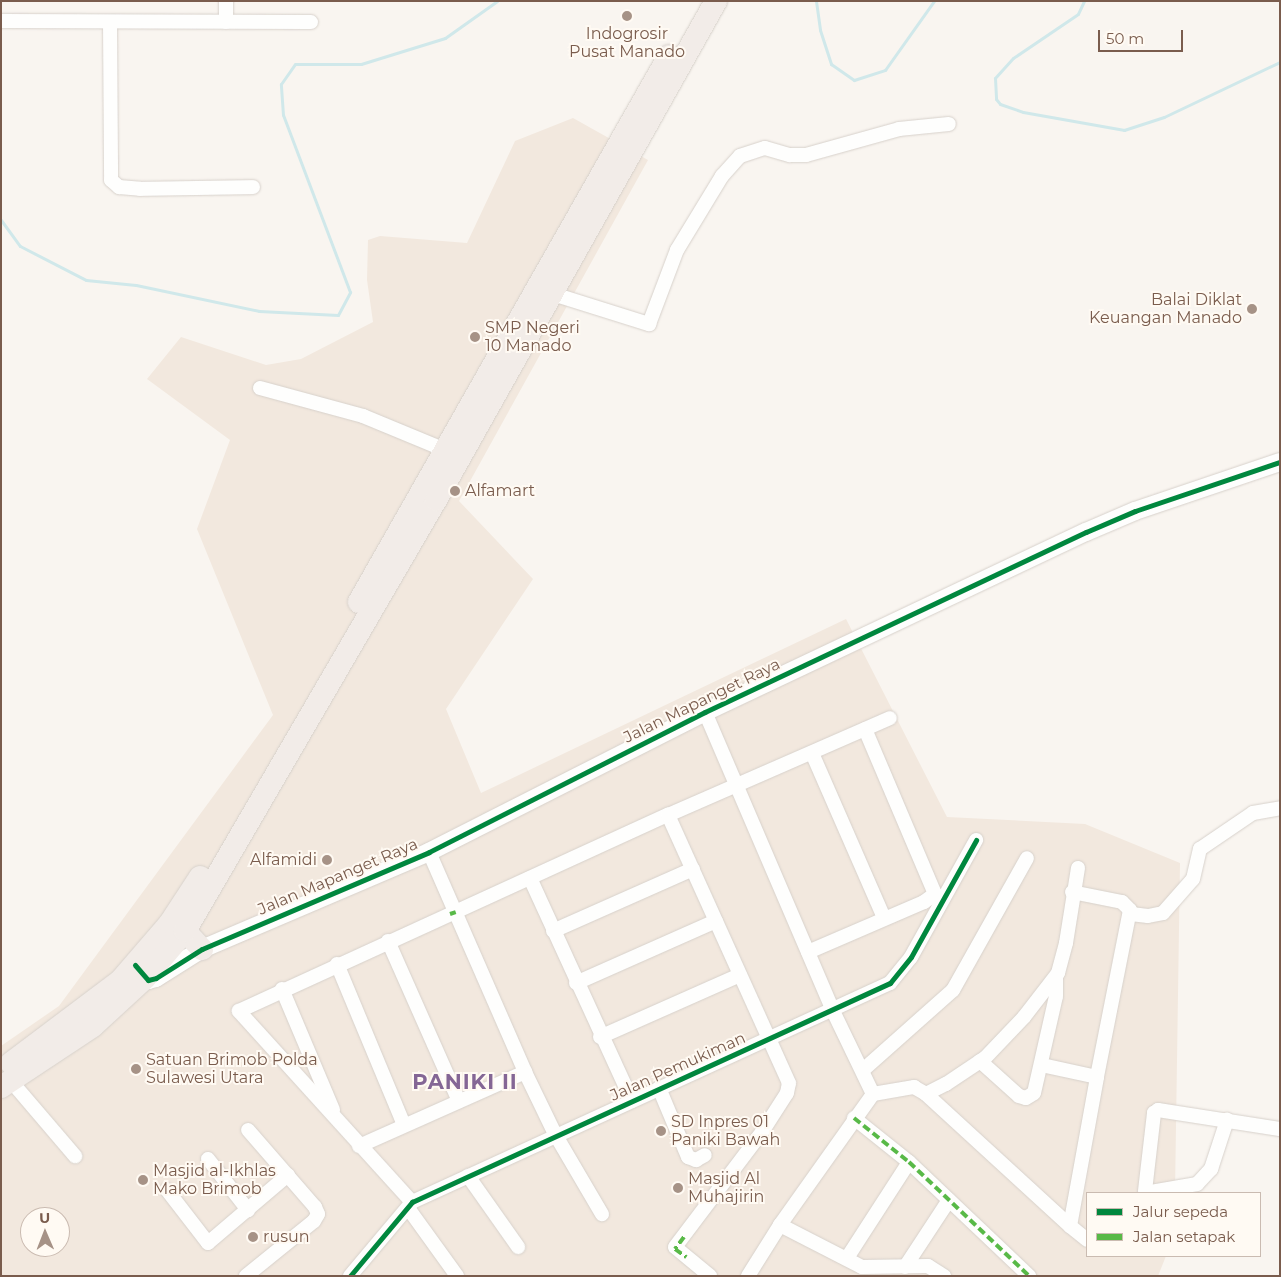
<!DOCTYPE html>
<html>
<head>
<meta charset="utf-8">
<style>
  body { margin:0 }
  #map { position:relative; width:1281px; height:1277px; overflow:hidden; background:#f9f5f0; font-family:Montserrat,sans-serif }
  div>[style] { position:absolute }
  .residential>* { inset:0; background:#f2e8de }
  .stream>* { height:3px; margin:-1.5px; padding:0 1.5px; transform-origin:1.5px; border-radius:1.5px; background:#d0e8ea }
  .roads { filter:drop-shadow(0 0 1px #d7d1cb) drop-shadow(0 0 1px #d7d1cb) }
  .minor>* { height:14px; margin:-7px; padding:0 7px; transform-origin:7px; border-radius:7px; background:#fefefd }
  .tertiary>* { height:18px; margin:-9px; padding:0 9px; transform-origin:9px; border-radius:9px; background:#fefefd }
  .trunk>* { height:22px; margin:-11px; padding:0 11px; transform-origin:11px; border-radius:11px; background:#f2ece8 }
  .quiet>* { height:4px; margin-top:-2px; transform-origin:0; background:repeating-linear-gradient(90deg,#58b947 0 8px,transparent 0 12px) }
  .cycleway>* { height:5px; margin:-2.5px; padding:0 2.5px; transform-origin:2.5px; border-radius:2.5px; background:#00873e }
  .dots>* { width:14px; height:14px; translate:-50% -50%; box-sizing:border-box; border:2px solid #fffaf3; border-radius:50% }
  span { translate:-50% -50%; white-space:nowrap; text-align:center; line-height:1.15; -webkit-text-stroke:4px #fffaf3; paint-order:stroke }
  .poi-label { font-size:16px; color:#7a5c4d }
  .right { translate:-100% -50%; text-align:right }
  .left { translate:0 -50%; text-align:left }
  .street-label { font-size:16px; color:#7a5c4d }
  .district-label { font-size:21px; color:#846695; font-weight:700; letter-spacing:1px }
  .frame { position:absolute; inset:0; border:2px solid #7a5c4d; pointer-events:none }
  .legend { position:absolute; left:1086px; top:1192px; width:175px; height:65px; box-sizing:border-box; background:#fffaf3; border:1px solid #cabbb1; margin:0; padding:6px 9px; list-style:none; font-size:15px; color:#7a5c4d }
  .legend li { display:flex; align-items:center; gap:10px; height:25px }
  .legend b { width:25px; border:1px solid #cabbb1 }
  .north { position:absolute; left:20px; top:1207px; width:50px; height:50px; box-sizing:border-box; background:#fffaf3; border:1px solid #cabbb1; border-radius:50%; rotate:359deg; font-size:14px; font-weight:700; line-height:20px; text-align:center; color:#7a5c4d }
  .north::after { content:''; display:block; margin:auto; width:18px; height:22px; background:#a69286; clip-path:polygon(50% 0,100% 100%,50% 72%,0 100%) }
  .scale { position:absolute; left:1098px; top:30px; width:85px; height:22px; box-sizing:border-box; border:2px solid #7a5c4d; border-top:0; padding-left:6px; font-size:15px; line-height:18px; white-space:nowrap; color:#7a5c4d; -webkit-text-stroke:4px #fffaf3; paint-order:stroke }
</style>
</head>
<body>
<div id="map">
  <div class="residential">
    <i style="clip-path:polygon(evenodd,573px 118px,648px 160px,459px 501px,533px 579px,446px 709px,481px 793px,846px 619px,947px 817px,1085px 824px,1180px 863px,1175px 1193px,1087px 1193px,1087px 1256px,1166px 1256px,1158px 1276px,1px 1276px,1px 1046px,59px 1006px,273px 715px,197px 529px,230px 440px,147px 379px,181px 337px,266px 365px,301px 359px,373px 322px,367px 280px,368px 240px,380px 236px,467px 243px,515px 141px,573px 118px,30px 1217px,60px 1217px,60px 1247px,30px 1247px,30px 1217px)"></i>
  </div>
  <div class="stream">
    <i style="left:816px;top:1px;width:29px;rotate:82deg"></i>
    <i style="left:820px;top:30px;width:36px;rotate:72deg"></i>
    <i style="left:831px;top:64px;width:28px;rotate:35deg"></i>
    <i style="left:854px;top:80px;width:33px;rotate:-18deg"></i>
    <i style="left:885px;top:70px;width:85px;rotate:-54.6deg"></i>
    <i style="left:1084px;top:1px;width:14px;rotate:115deg"></i>
    <i style="left:1078px;top:14px;width:78px;rotate:145.9deg"></i>
    <i style="left:1013px;top:58px;width:27px;rotate:132deg"></i>
    <i style="left:995px;top:78px;width:21px;rotate:87deg"></i>
    <i style="left:996px;top:99px;width:6px;rotate:51deg"></i>
    <i style="left:1000px;top:104px;width:24px;rotate:19deg"></i>
    <i style="left:1023px;top:112px;width:103px;rotate:10.1deg"></i>
    <i style="left:1124px;top:130px;width:42px;rotate:-18deg"></i>
    <i style="left:1164px;top:117px;width:128px;rotate:-25.4deg"></i>
    <i style="left:1px;top:220px;width:32px;rotate:54deg"></i>
    <i style="left:20px;top:246px;width:74px;rotate:27.3deg"></i>
    <i style="left:86px;top:280px;width:50px;rotate:5.7deg"></i>
    <i style="left:136px;top:285px;width:126px;rotate:11.9deg"></i>
    <i style="left:259px;top:311px;width:79px;rotate:2.9deg"></i>
    <i style="left:338px;top:315px;width:26px;rotate:-62deg"></i>
    <i style="left:350px;top:292px;width:189px;rotate:-110.7deg"></i>
    <i style="left:283px;top:115px;width:31px;rotate:-94deg"></i>
    <i style="left:281px;top:84px;width:24px;rotate:-55deg"></i>
    <i style="left:295px;top:64px;width:66px"></i>
    <i style="left:361px;top:64px;width:88px;rotate:-17.2deg"></i>
    <i style="left:445px;top:38px;width:64px;rotate:-35.4deg"></i>
  </div>
  <div class="roads">
    <div class="minor">
      <i style="left:1px;top:21px;width:310px;rotate:0.2deg"></i>
      <i style="left:110px;top:22px;width:158px;rotate:89.6deg"></i>
      <i style="left:111px;top:180px;width:11px;rotate:41deg"></i>
      <i style="left:119px;top:187px;width:21px;rotate:5deg"></i>
      <i style="left:140px;top:189px;width:113px;rotate:-1deg"></i>
      <i style="left:226px;top:22px;width:21px;rotate:-90deg"></i>
      <i style="left:553px;top:294px;width:101px;rotate:17.4deg"></i>
      <i style="left:649px;top:324px;width:79px;rotate:-69.3deg"></i>
      <i style="left:677px;top:250px;width:87px;rotate:-58.7deg"></i>
      <i style="left:722px;top:176px;width:27px;rotate:-48deg"></i>
      <i style="left:740px;top:156px;width:26px;rotate:-18deg"></i>
      <i style="left:765px;top:148px;width:26px;rotate:16deg"></i>
      <i style="left:790px;top:155px;width:16px"></i>
      <i style="left:806px;top:155px;width:97px;rotate:-15.6deg"></i>
      <i style="left:899px;top:129px;width:50px;rotate:-5.7deg"></i>
      <i style="left:260px;top:388px;width:107px;rotate:15.2deg"></i>
      <i style="left:363px;top:416px;width:89px;rotate:22.5deg"></i>
      <i style="left:705px;top:712px;width:325px;rotate:66.8deg"></i>
      <i style="left:833px;top:1011px;width:92px;rotate:64.3deg"></i>
      <i style="left:873px;top:1094px;width:161px;rotate:125.4deg"></i>
      <i style="left:812px;top:753px;width:180px;rotate:66.4deg"></i>
      <i style="left:429px;top:852px;width:240px;rotate:66.4deg"></i>
      <i style="left:525px;top:1072px;width:69px;rotate:64.2deg"></i>
      <i style="left:555px;top:1134px;width:93px;rotate:59.6deg"></i>
      <i style="left:530px;top:878px;width:245px;rotate:65.4deg"></i>
      <i style="left:1072px;top:892px;width:51px;rotate:11.3deg"></i>
      <i style="left:1122px;top:902px;width:11px;rotate:45deg"></i>
      <i style="left:1130px;top:910px;width:170px;rotate:101.2deg"></i>
      <i style="left:1131px;top:914px;width:17px;rotate:7deg"></i>
      <i style="left:1148px;top:916px;width:15px;rotate:-11deg"></i>
      <i style="left:1163px;top:913px;width:45px;rotate:-48.6deg"></i>
      <i style="left:1193px;top:879px;width:31px;rotate:-77deg"></i>
      <i style="left:1200px;top:849px;width:64px;rotate:-34.2deg"></i>
      <i style="left:1253px;top:813px;width:27px;rotate:-10deg"></i>
      <i style="left:553px;top:931px;width:153px;rotate:-23.9deg"></i>
      <i style="left:388px;top:941px;width:175px;rotate:66.1deg"></i>
      <i style="left:808px;top:952px;width:126px;rotate:-23.3deg"></i>
      <i style="left:924px;top:902px;width:14px;rotate:-36deg"></i>
      <i style="left:935px;top:894px;width:179px;rotate:-113deg"></i>
      <i style="left:337px;top:964px;width:174px;rotate:67.4deg"></i>
      <i style="left:576px;top:983px;width:153px;rotate:-23.9deg"></i>
      <i style="left:282px;top:989px;width:131px;rotate:67.1deg"></i>
      <i style="left:600px;top:1037px;width:153px;rotate:-23.9deg"></i>
      <i style="left:980px;top:1061px;width:52px;rotate:41.9deg"></i>
      <i style="left:1019px;top:1096px;width:7px;rotate:16deg"></i>
      <i style="left:1026px;top:1098px;width:9px;rotate:-32deg"></i>
      <i style="left:1034px;top:1093px;width:99px;rotate:-77.2deg"></i>
      <i style="left:1056px;top:996px;width:19px;rotate:-90deg"></i>
      <i style="left:863px;top:1070px;width:120px;rotate:-41.6deg"></i>
      <i style="left:953px;top:990px;width:151px;rotate:-60.7deg"></i>
      <i style="left:11px;top:1081px;width:99px;rotate:49.5deg"></i>
      <i style="left:659px;top:1088px;width:75px;rotate:67.2deg"></i>
      <i style="left:688px;top:1157px;width:9px;rotate:21deg"></i>
      <i style="left:696px;top:1160px;width:10px;rotate:-29deg"></i>
      <i style="left:873px;top:1094px;width:42px;rotate:-9.7deg"></i>
      <i style="left:914px;top:1087px;width:14px;rotate:30deg"></i>
      <i style="left:926px;top:1094px;width:22px;rotate:-27deg"></i>
      <i style="left:946px;top:1084px;width:47px;rotate:-33.7deg"></i>
      <i style="left:985px;top:1058px;width:57px;rotate:-46.4deg"></i>
      <i style="left:1024px;top:1017px;width:56px;rotate:-52.3deg"></i>
      <i style="left:1058px;top:973px;width:31px;rotate:-75deg"></i>
      <i style="left:1066px;top:943px;width:76px;rotate:-80.9deg"></i>
      <i style="left:926px;top:1094px;width:195px;rotate:42.5deg"></i>
      <i style="left:1070px;top:1226px;width:151px;rotate:-79.7deg"></i>
      <i style="left:1097px;top:1077px;width:56px;rotate:-167.7deg"></i>
      <i style="left:854px;top:1118px;width:70px;rotate:38.7deg"></i>
      <i style="left:909px;top:1162px;width:166px;rotate:43.5deg"></i>
      <i style="left:359px;top:1146px;width:182px;rotate:-24deg"></i>
      <i style="left:208px;top:1159px;width:65px;rotate:51.9deg"></i>
      <i style="left:468px;top:1176px;width:87px;rotate:54.8deg"></i>
      <i style="left:167px;top:1190px;width:67px;rotate:52.3deg"></i>
      <i style="left:208px;top:1243px;width:105px;rotate:-40.4deg"></i>
      <i style="left:1145px;top:1191px;width:79px;rotate:-83.4deg"></i>
      <i style="left:1154px;top:1113px;width:5px;rotate:-37deg"></i>
      <i style="left:1158px;top:1110px;width:123px;rotate:8.9deg"></i>
      <i style="left:1145px;top:1193px;width:53px;rotate:-9.8deg"></i>
      <i style="left:1197px;top:1184px;width:21px;rotate:-47deg"></i>
      <i style="left:1211px;top:1169px;width:52px;rotate:-71.9deg"></i>
      <i style="left:412px;top:1202px;width:258px;rotate:-132.2deg"></i>
      <i style="left:239px;top:1011px;width:472px;rotate:-24.6deg"></i>
      <i style="left:408px;top:1208px;width:84px;rotate:54.2deg"></i>
      <i style="left:1070px;top:1226px;width:22px;rotate:39deg"></i>
      <i style="left:847px;top:1258px;width:114px;rotate:-57.1deg"></i>
      <i style="left:905px;top:1267px;width:80px;rotate:-56.7deg"></i>
      <i style="left:246px;top:1276px;width:87px;rotate:-39deg"></i>
      <i style="left:314px;top:1221px;width:8px;rotate:-60deg"></i>
      <i style="left:318px;top:1214px;width:8px;rotate:-113deg"></i>
      <i style="left:315px;top:1207px;width:102px;rotate:-131deg"></i>
      <i style="left:350px;top:1276px;width:97px;rotate:-50deg"></i>
      <i style="left:412px;top:1202px;width:526px;rotate:-24.62deg"></i>
      <i style="left:890px;top:983px;width:33px;rotate:-51deg"></i>
      <i style="left:911px;top:957px;width:134px;rotate:-60.9deg"></i>
      <i style="left:710px;top:1276px;width:45px;rotate:-140.4deg"></i>
      <i style="left:675px;top:1247px;width:144px;rotate:-52.9deg"></i>
      <i style="left:762px;top:1132px;width:46px;rotate:-57.3deg"></i>
      <i style="left:787px;top:1093px;width:10px;rotate:-79deg"></i>
      <i style="left:789px;top:1083px;width:294px;rotate:-114.3deg"></i>
      <i style="left:668px;top:815px;width:242px;rotate:-23.6deg"></i>
      <i style="left:748px;top:1276px;width:60px;rotate:-57.9deg"></i>
      <i style="left:780px;top:1225px;width:92px;rotate:27.1deg"></i>
      <i style="left:862px;top:1267px;width:66px;rotate:-0.9deg"></i>
      <i style="left:928px;top:1266px;width:19px;rotate:32deg"></i>
    </div>
    <div class="tertiary">
      <i style="left:144px;top:976px;width:6px;rotate:45deg"></i>
      <i style="left:148px;top:980px;width:8px;rotate:-14deg"></i>
      <i style="left:156px;top:978px;width:54px;rotate:-32.2deg"></i>
      <i style="left:202px;top:949px;width:247px;rotate:-23.1deg"></i>
      <i style="left:429px;top:852px;width:309px;rotate:-26.9deg"></i>
      <i style="left:705px;top:712px;width:421px;rotate:-25.3deg"></i>
      <i style="left:1086px;top:532px;width:53px;rotate:-23.2deg"></i>
      <i style="left:1135px;top:511px;width:153px;rotate:-18.7deg"></i>
    </div>
    <div class="trunk">
      <i style="left:359px;top:602px;width:628px;rotate:-60.41deg"></i>
      <i style="left:185px;top:931px;width:25px;rotate:47deg"></i>
      <i style="left:11px;top:1063px;width:138px;rotate:-37deg"></i>
      <i style="left:121px;top:980px;width:75px;rotate:-49.3deg"></i>
      <i style="left:170px;top:923px;width:55px;rotate:-56.9deg"></i>
      <i style="left:1px;top:1087px;width:110px;rotate:-33.5deg"></i>
      <i style="left:93px;top:1026px;width:71px;rotate:-42.7deg"></i>
      <i style="left:145px;top:978px;width:62px;rotate:-49.6deg"></i>
      <i style="left:185px;top:931px;width:499px;rotate:-59.8deg"></i>
      <i style="left:436px;top:500px;width:572px;rotate:-60.7deg"></i>
    </div>
  </div>
  <div class="quiet">
    <i style="left:450px;top:914px;width:6px;rotate:-18deg"></i>
    <i style="left:854px;top:1118px;width:70px;rotate:38.7deg"></i>
    <i style="left:909px;top:1162px;width:166px;rotate:43.5deg"></i>
    <i style="left:684px;top:1237px;width:15px;rotate:127deg"></i>
    <i style="left:675px;top:1249px;width:14px;rotate:36deg"></i>
  </div>
  <div class="cycleway">
    <i style="left:135px;top:965px;width:20px;rotate:49deg"></i>
    <i style="left:148px;top:980px;width:8px;rotate:-14deg"></i>
    <i style="left:156px;top:978px;width:54px;rotate:-32.2deg"></i>
    <i style="left:202px;top:949px;width:247px;rotate:-23.1deg"></i>
    <i style="left:429px;top:852px;width:309px;rotate:-26.9deg"></i>
    <i style="left:705px;top:712px;width:421px;rotate:-25.3deg"></i>
    <i style="left:1086px;top:532px;width:53px;rotate:-23.2deg"></i>
    <i style="left:1135px;top:511px;width:153px;rotate:-18.7deg"></i>
    <i style="left:350px;top:1276px;width:97px;rotate:-50deg"></i>
    <i style="left:412px;top:1202px;width:526px;rotate:-24.62deg"></i>
    <i style="left:890px;top:983px;width:33px;rotate:-51deg"></i>
    <i style="left:911px;top:957px;width:134px;rotate:-60.9deg"></i>
  </div>
  <div class="dots">
    <i style="left:627px;top:16px;background:#a69286"></i>
    <i style="left:1252px;top:309px;background:#a69286"></i>
    <i style="left:475px;top:337px;background:#a69286"></i>
    <i style="left:455px;top:491px;background:#a69286"></i>
    <i style="left:327px;top:860px;background:#a69286"></i>
    <i style="left:136px;top:1069px;background:#a69286"></i>
    <i style="left:661px;top:1131px;background:#a69286"></i>
    <i style="left:143px;top:1180px;background:#a69286"></i>
    <i style="left:678px;top:1188px;background:#a69286"></i>
    <i style="left:253px;top:1237px;background:#a69286"></i>
  </div>
  <div class="poi-label">
    <span style="left:627px;top:43px">Indogrosir<br>Pusat Manado</span>
    <span class="right" style="left:1242px;top:309px">Balai Diklat<br>Keuangan Manado</span>
    <span class="left" style="left:485px;top:337px">SMP Negeri<br>10 Manado</span>
    <span class="left" style="left:465px;top:491px">Alfamart</span>
    <span class="right" style="left:317px;top:860px">Alfamidi</span>
    <span class="left" style="left:146px;top:1069px">Satuan Brimob Polda<br>Sulawesi Utara</span>
    <span class="left" style="left:671px;top:1131px">SD Inpres 01<br>Paniki Bawah</span>
    <span class="left" style="left:153px;top:1180px">Masjid al-Ikhlas<br>Mako Brimob</span>
    <span class="left" style="left:688px;top:1188px">Masjid Al<br>Muhajirin</span>
    <span class="left" style="left:263px;top:1237px">rusun</span>
  </div>
  <div class="street-label">
    <span style="left:702px;top:701px;rotate:-26deg">Jalan Mapanget Raya</span>
    <span style="left:338px;top:877px;rotate:-23deg">Jalan Mapanget Raya</span>
    <span style="left:678px;top:1067px;rotate:-24deg">Jalan Pemukiman</span>
  </div>
  <div class="district-label">
    <span style="left:465px;top:1082px">PANIKI II</span>
  </div>
  <div class="frame"></div>
  <ul class="legend">
  <li><b style="height:6px;background:#00873e"></b>Jalur sepeda</li>
  <li><b style="height:6px;background:#58b947"></b>Jalan setapak</li>
  </ul>
  <div class="north">U</div>
  <div class="scale">50 m</div>
</div>
</body>
</html>
